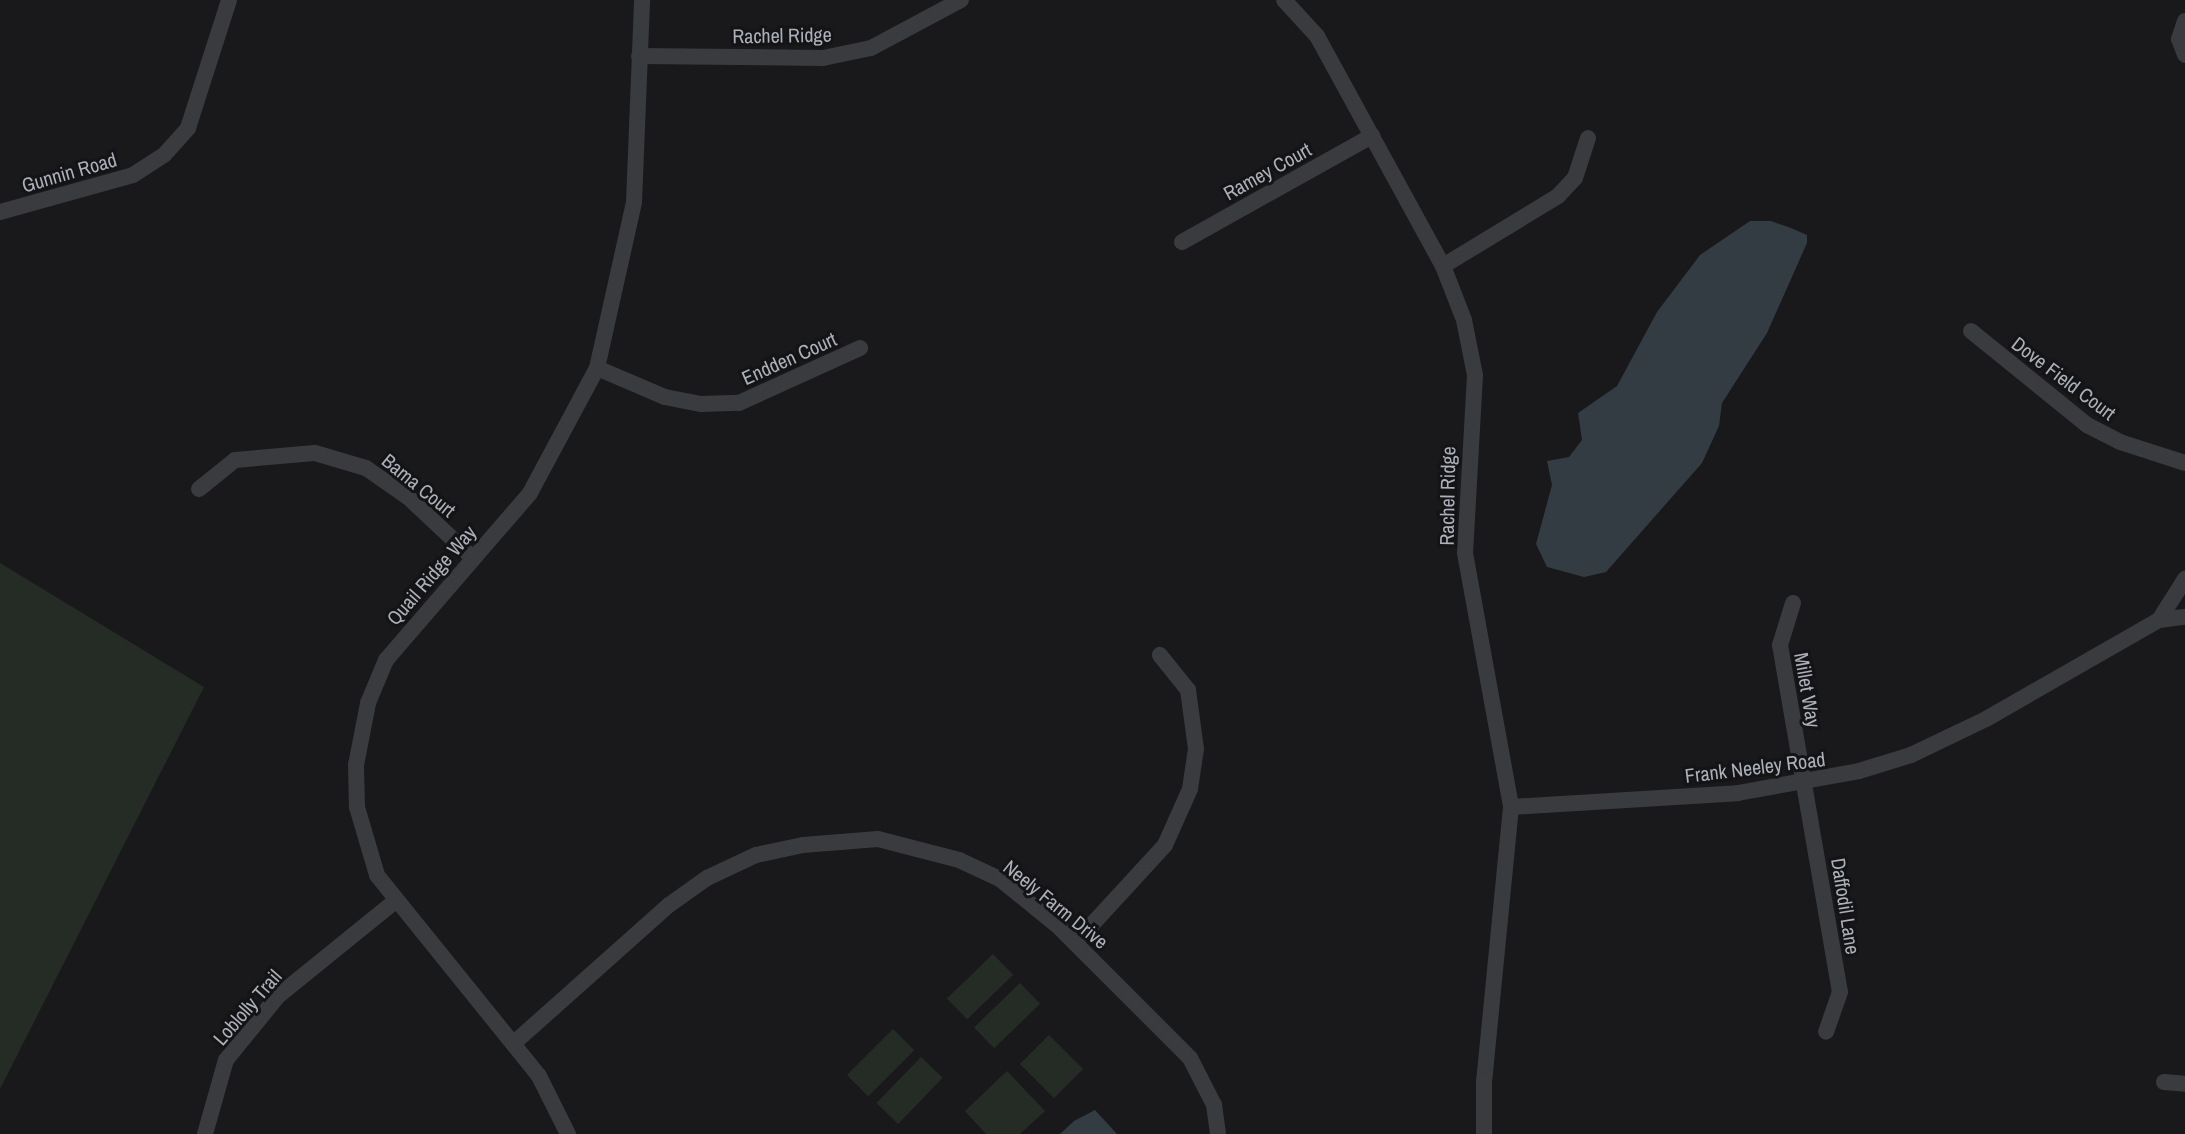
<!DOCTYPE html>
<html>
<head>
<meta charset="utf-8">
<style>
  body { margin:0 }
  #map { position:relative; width:2185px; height:1134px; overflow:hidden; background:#19191b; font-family:"Archivo Narrow",sans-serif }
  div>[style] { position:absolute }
  .green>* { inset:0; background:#252c26; transform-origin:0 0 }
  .water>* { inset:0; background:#333b43 }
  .street>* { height:16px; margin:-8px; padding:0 8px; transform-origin:8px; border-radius:8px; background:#3a3b3f }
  span { translate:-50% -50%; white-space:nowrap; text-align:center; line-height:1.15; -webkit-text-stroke:6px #141416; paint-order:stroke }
  .street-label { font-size:20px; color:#acb0b9 }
</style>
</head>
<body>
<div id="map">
  <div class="green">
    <i style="clip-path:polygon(0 563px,204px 687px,0 1089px)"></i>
    <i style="left:993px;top:954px;width:29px;height:64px;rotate:46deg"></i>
    <i style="left:1020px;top:983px;width:29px;height:64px;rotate:46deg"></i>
    <i style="left:893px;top:1029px;width:30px;height:65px;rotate:45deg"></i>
    <i style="left:1049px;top:1035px;width:48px;height:41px;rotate:45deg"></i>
    <i style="left:921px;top:1057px;width:30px;height:64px;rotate:44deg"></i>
    <i style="clip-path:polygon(1007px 1071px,1045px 1111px,1020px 1134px,986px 1134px,965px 1111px)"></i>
  </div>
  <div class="water">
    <i style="clip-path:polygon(1750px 221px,1771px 221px,1791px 228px,1807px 235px,1807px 243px,1767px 333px,1722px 403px,1719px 426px,1702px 463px,1606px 572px,1584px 577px,1547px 567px,1536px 544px,1552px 485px,1547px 461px,1569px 457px,1582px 440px,1578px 413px,1617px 386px,1657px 312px,1700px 255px)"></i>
    <i style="clip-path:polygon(1095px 1110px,1117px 1134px,1060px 1134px,1074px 1121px)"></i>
  </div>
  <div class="street">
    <i style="left:1284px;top:0;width:49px;rotate:47.5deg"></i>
    <i style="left:1317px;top:36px;width:262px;rotate:61.3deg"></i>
    <i style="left:1443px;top:266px;width:58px;rotate:68.7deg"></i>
    <i style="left:1464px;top:320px;width:56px;rotate:78.7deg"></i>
    <i style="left:1475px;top:375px;width:178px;rotate:93.2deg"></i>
    <i style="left:1465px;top:553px;width:258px;rotate:79.7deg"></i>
    <i style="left:1511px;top:807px;width:275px;rotate:95.6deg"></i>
    <i style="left:1484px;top:1081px;width:53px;rotate:90deg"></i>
    <i style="left:2185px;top:21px;width:19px;rotate:108deg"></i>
    <i style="left:2179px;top:39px;width:17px;rotate:69deg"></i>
    <i style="left:639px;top:56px;width:184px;rotate:0.6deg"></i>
    <i style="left:823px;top:58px;width:49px;rotate:-11.8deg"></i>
    <i style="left:871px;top:48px;width:102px;rotate:-28.1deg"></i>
    <i style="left:0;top:212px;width:138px;rotate:-15.5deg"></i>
    <i style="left:133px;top:175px;width:37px;rotate:-33deg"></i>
    <i style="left:164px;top:155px;width:36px;rotate:-48deg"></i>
    <i style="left:188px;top:128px;width:134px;rotate:-72.2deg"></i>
    <i style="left:1182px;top:242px;width:218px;rotate:-29.2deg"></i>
    <i style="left:1443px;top:266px;width:135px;rotate:-31.3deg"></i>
    <i style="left:1558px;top:196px;width:25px;rotate:-47deg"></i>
    <i style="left:1575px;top:178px;width:42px;rotate:-72deg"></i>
    <i style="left:1971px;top:331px;width:149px;rotate:39deg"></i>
    <i style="left:2087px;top:425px;width:37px;rotate:27deg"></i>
    <i style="left:2120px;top:442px;width:68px;rotate:17.9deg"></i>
    <i style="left:597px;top:368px;width:74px;rotate:23.1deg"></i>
    <i style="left:665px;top:397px;width:37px;rotate:11deg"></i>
    <i style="left:701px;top:404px;width:38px;rotate:-2deg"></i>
    <i style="left:739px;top:403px;width:133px;rotate:-24.4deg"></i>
    <i style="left:199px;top:489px;width:46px;rotate:-38.9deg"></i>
    <i style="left:235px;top:460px;width:80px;rotate:-5deg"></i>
    <i style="left:315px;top:453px;width:53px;rotate:16.4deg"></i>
    <i style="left:366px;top:468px;width:52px;rotate:34.9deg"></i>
    <i style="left:409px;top:498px;width:88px;rotate:43.2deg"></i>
    <i style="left:1793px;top:603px;width:44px;rotate:107.2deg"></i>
    <i style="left:1780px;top:645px;width:352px;rotate:80.2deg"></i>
    <i style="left:1840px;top:992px;width:42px;rotate:109.3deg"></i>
    <i style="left:2159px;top:620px;width:49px;rotate:-57.6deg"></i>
    <i style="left:1511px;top:807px;width:227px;rotate:-3.5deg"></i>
    <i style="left:1738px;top:793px;width:123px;rotate:-10.3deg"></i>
    <i style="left:1859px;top:771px;width:54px;rotate:-17.1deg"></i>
    <i style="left:1911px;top:755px;width:83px;rotate:-25.6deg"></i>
    <i style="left:1986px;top:719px;width:199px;rotate:-29.8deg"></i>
    <i style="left:2159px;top:620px;width:26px;rotate:-7deg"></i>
    <i style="left:1075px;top:943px;width:133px;rotate:-47.4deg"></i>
    <i style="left:1165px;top:845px;width:61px;rotate:-65.9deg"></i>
    <i style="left:1190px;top:789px;width:40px;rotate:-81.5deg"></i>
    <i style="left:1196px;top:749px;width:60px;rotate:-97.7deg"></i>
    <i style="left:1188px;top:690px;width:45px;rotate:-128.7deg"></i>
    <i style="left:514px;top:1043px;width:208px;rotate:-41.7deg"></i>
    <i style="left:669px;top:905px;width:47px;rotate:-35.4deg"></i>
    <i style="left:707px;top:878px;width:54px;rotate:-25.1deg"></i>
    <i style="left:756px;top:855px;width:48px;rotate:-12deg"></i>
    <i style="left:803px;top:845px;width:75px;rotate:-4.6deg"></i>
    <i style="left:878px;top:839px;width:84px;rotate:14.5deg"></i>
    <i style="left:959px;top:860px;width:45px;rotate:24.9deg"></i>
    <i style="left:1000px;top:879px;width:77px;rotate:39.2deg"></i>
    <i style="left:1060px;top:928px;width:184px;rotate:45deg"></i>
    <i style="left:1190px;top:1058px;width:53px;rotate:62.9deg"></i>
    <i style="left:1214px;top:1105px;width:29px;rotate:82deg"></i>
    <i style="left:2164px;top:1082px;width:21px;rotate:5deg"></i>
    <i style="left:205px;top:1134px;width:77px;rotate:-74.2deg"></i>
    <i style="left:226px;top:1060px;width:82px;rotate:-50.9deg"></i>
    <i style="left:278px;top:996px;width:149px;rotate:-39deg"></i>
    <i style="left:568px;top:1134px;width:65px;rotate:-116.6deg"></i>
    <i style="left:539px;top:1076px;width:258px;rotate:-128.9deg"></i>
    <i style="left:377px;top:875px;width:71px;rotate:-106.4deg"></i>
    <i style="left:357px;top:807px;width:42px;rotate:-91.4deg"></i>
    <i style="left:356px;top:765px;width:63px;rotate:-79deg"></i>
    <i style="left:368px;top:703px;width:47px;rotate:-67.3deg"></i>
    <i style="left:386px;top:660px;width:221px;rotate:-49.2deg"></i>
    <i style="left:530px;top:493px;width:142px;rotate:-61.8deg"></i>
    <i style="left:597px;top:368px;width:170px;rotate:-77.4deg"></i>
    <i style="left:634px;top:202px;width:202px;rotate:-87.7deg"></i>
  </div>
  <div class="street-label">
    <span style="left:782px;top:35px;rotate:-1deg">Rachel Ridge</span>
    <span style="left:1267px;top:171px;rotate:-29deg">Ramey Court</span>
    <span style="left:69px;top:172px;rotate:-16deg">Gunnin Road</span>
    <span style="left:789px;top:358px;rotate:-24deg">Endden Court</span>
    <span style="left:2064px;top:378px;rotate:37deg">Dove Field Court</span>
    <span style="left:419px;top:485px;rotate:39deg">Bama Court</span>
    <span style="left:1447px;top:496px;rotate:-89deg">Rachel Ridge</span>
    <span style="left:431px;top:575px;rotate:-49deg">Quail Ridge Way</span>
    <span style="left:1808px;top:690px;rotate:80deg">Millet Way</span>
    <span style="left:1755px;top:767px;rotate:-7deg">Frank Neeley Road</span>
    <span style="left:1056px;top:904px;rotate:39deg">Neely Farm Drive</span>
    <span style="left:1846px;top:906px;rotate:81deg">Daffodil Lane</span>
    <span style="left:247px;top:1007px;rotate:-49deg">Loblolly Trail</span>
  </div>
</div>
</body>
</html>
